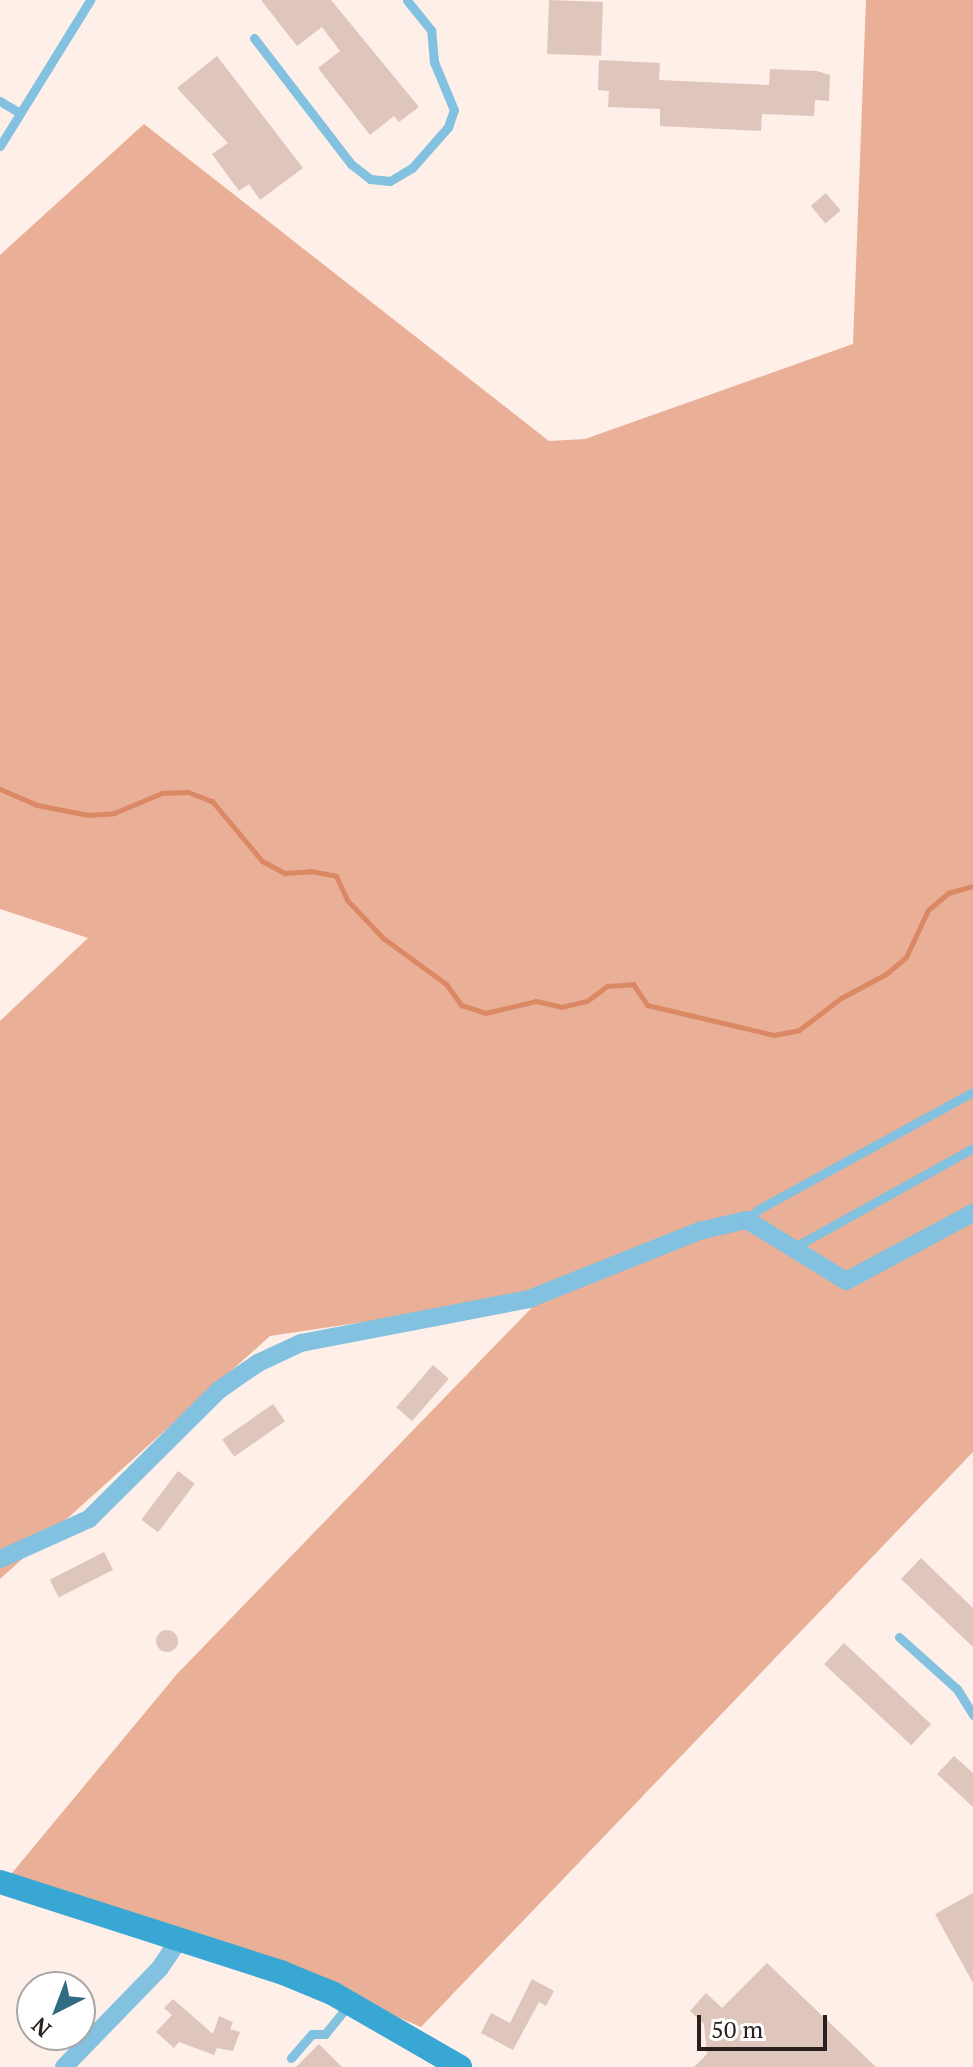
<!DOCTYPE html>
<html>
<head>
<meta charset="utf-8">
<style>
  body { margin:0 }
  #map { position:relative; width:973px; height:2067px; overflow:hidden; background:#feefe8; font-family:"PT Serif",serif }
  div>[style] { position:absolute }
  .green>* { inset:0; background:#e9b097 }
  .stream>* { height:5px; margin:-2.5px; padding:0 2.5px; transform-origin:2.5px; border-radius:2.5px; background:#db8864 }
  .building>* { inset:0; background:#dfc6bc; transform-origin:0 0 }
  .round { border-radius:50% }
  .lane>* { height:9px; margin:-4.5px; padding:0 4.5px; transform-origin:4.5px; border-radius:4.5px; background:#82c1df }
  .street>* { height:18px; margin:-9px; padding:0 9px; transform-origin:9px; border-radius:9px; background:#82c1df }
  .secondary>* { height:24px; margin:-12px; padding:0 12px; transform-origin:12px; border-radius:12px; background:#38a7d4 }
  span { translate:-50% -50%; white-space:nowrap; text-align:center; line-height:1.15; -webkit-text-stroke:7px #fff; paint-order:stroke }
  .north { position:absolute; left:16px; top:1971px; width:80px; height:80px; box-sizing:border-box; background:#fff; border:2px solid #a9a6a5; border-radius:50%; rotate:222deg; font-size:22px; font-weight:700; line-height:32px; text-align:center; color:#29201d }
  .north::after { content:''; display:block; margin:auto; width:28px; height:36px; background:#326b84; clip-path:polygon(50% 0,100% 100%,50% 72%,0 100%) }
  .scale { position:absolute; left:697px; top:2015px; width:130px; height:36px; box-sizing:border-box; border:4px solid #29201d; border-top:0; padding-left:10px; font-size:24px; line-height:28px; white-space:nowrap; color:#29201d; -webkit-text-stroke:6px #fff; paint-order:stroke }
</style>
</head>
<body>
<div id="map">
  <div class="green">
    <i style="clip-path:polygon(866px 0,973px 0,973px 1452px,421px 2027px,297px 1974px,2px 1885px,177px 1674px,544px 1295px,270px 1336px,0 1579px,0 1021px,88px 938px,0 909px,0 255px,144px 124px,549px 441px,585px 439px,853px 344px)"></i>
  </div>
  <div class="stream">
    <i style="left:0;top:789px;width:40px;rotate:23.4deg"></i>
    <i style="left:37px;top:805px;width:52px;rotate:11.1deg"></i>
    <i style="left:88px;top:815px;width:26px;rotate:-4deg"></i>
    <i style="left:114px;top:813px;width:52px;rotate:-22.6deg"></i>
    <i style="left:162px;top:793px;width:26px;rotate:-2deg"></i>
    <i style="left:188px;top:792px;width:26px;rotate:21deg"></i>
    <i style="left:212px;top:801px;width:78px;rotate:50.2deg"></i>
    <i style="left:262px;top:861px;width:26px;rotate:28deg"></i>
    <i style="left:285px;top:873px;width:26px;rotate:-4deg"></i>
    <i style="left:311px;top:871px;width:25px;rotate:11deg"></i>
    <i style="left:336px;top:876px;width:26px;rotate:65deg"></i>
    <i style="left:347px;top:900px;width:52px;rotate:46.5deg"></i>
    <i style="left:383px;top:938px;width:78px;rotate:36.1deg"></i>
    <i style="left:446px;top:984px;width:26px;rotate:54deg"></i>
    <i style="left:461px;top:1005px;width:25px;rotate:18deg"></i>
    <i style="left:485px;top:1013px;width:52px;rotate:-13.2deg"></i>
    <i style="left:536px;top:1001px;width:26px;rotate:13deg"></i>
    <i style="left:561px;top:1007px;width:27px;rotate:-13deg"></i>
    <i style="left:587px;top:1001px;width:25px;rotate:-37deg"></i>
    <i style="left:607px;top:986px;width:26px;rotate:-4deg"></i>
    <i style="left:633px;top:984px;width:25px;rotate:56deg"></i>
    <i style="left:647px;top:1005px;width:130px;rotate:13.3deg"></i>
    <i style="left:774px;top:1035px;width:25px;rotate:-11deg"></i>
    <i style="left:799px;top:1030px;width:53px;rotate:-37.3deg"></i>
    <i style="left:841px;top:998px;width:51px;rotate:-28.1deg"></i>
    <i style="left:886px;top:974px;width:26px;rotate:-40deg"></i>
    <i style="left:906px;top:957px;width:52px;rotate:-64.9deg"></i>
    <i style="left:928px;top:910px;width:26px;rotate:-40deg"></i>
    <i style="left:948px;top:893px;width:26px;rotate:-16deg"></i>
  </div>
  <div class="building">
    <i style="clip-path:polygon(261px 0,331px 0,419px 107px,399px 122px,394px 116px,370px 135px,318px 68px,340px 51px,322px 27px,297px 46px)"></i>
    <i style="left:549px;top:0;width:54px;height:54px;rotate:2deg"></i>
    <i style="clip-path:polygon(217px 56px,303px 168px,260px 200px,249px 184px,239px 191px,212px 154px,228px 143px,177px 88px)"></i>
    <i style="clip-path:polygon(599px 60px,660px 63px,659px 80px,769px 85px,770px 69px,817px 71px,830px 75px,829px 101px,815px 100px,814px 116px,762px 114px,761px 131px,660px 126px,660px 109px,608px 107px,609px 91px,598px 90px)"></i>
    <i style="left:826px;top:193px;width:23px;height:20px;rotate:50deg"></i>
    <i style="left:433px;top:1365px;width:21px;height:56px;rotate:41deg"></i>
    <i style="left:273px;top:1404px;width:21px;height:62px;rotate:55deg"></i>
    <i style="left:178px;top:1471px;width:21px;height:61px;rotate:37deg"></i>
    <i style="left:104px;top:1552px;width:20px;height:61px;rotate:63deg"></i>
    <i style="clip-path:polygon(921px 1558px,973px 1608px,973px 1647px,901px 1579px)"></i>
    <i class="round" style="left:156px;top:1630px;width:22px;height:22px"></i>
    <i style="left:844px;top:1643px;width:119px;height:29px;rotate:43deg"></i>
    <i style="clip-path:polygon(954px 1756px,973px 1773px,973px 1807px,937px 1774px)"></i>
    <i style="clip-path:polygon(973px 1893px,973px 1983px,935px 1914px)"></i>
    <i style="clip-path:polygon(767px 1963px,876px 2067px,694px 2067px,707px 2054px,704px 2024px,690px 2011px,706px 1993px,722px 2008px)"></i>
    <i style="clip-path:polygon(532px 1979px,554px 1991px,546px 2006px,539px 2002px,513px 2050px,481px 2033px,491px 2013px,510px 2023px)"></i>
    <i style="clip-path:polygon(173px 1999px,213px 2034px,219px 2016px,233px 2022px,230px 2029px,240px 2032px,233px 2051px,217px 2048px,214px 2055px,179px 2042px,174px 2048px,156px 2032px,172px 2015px,164px 2008px)"></i>
    <i style="clip-path:polygon(319px 2044px,342px 2067px,296px 2067px)"></i>
  </div>
  <div class="lane">
    <i style="left:254px;top:38px;width:159px;rotate:52.4deg"></i>
    <i style="left:351px;top:164px;width:24px;rotate:38deg"></i>
    <i style="left:370px;top:179px;width:20px;rotate:6deg"></i>
    <i style="left:390px;top:181px;width:26px;rotate:-31deg"></i>
    <i style="left:412px;top:168px;width:55px;rotate:-48.7deg"></i>
    <i style="left:448px;top:127px;width:18px;rotate:-71deg"></i>
    <i style="left:454px;top:110px;width:52px;rotate:-112.6deg"></i>
    <i style="left:434px;top:62px;width:32px;rotate:-95deg"></i>
    <i style="left:431px;top:30px;width:38px;rotate:-129deg"></i>
    <i style="left:0;top:101px;width:23px;rotate:31deg"></i>
    <i style="left:0;top:146px;width:172px;rotate:-58.3deg"></i>
    <i style="left:747px;top:1220px;width:16px;rotate:-43deg"></i>
    <i style="left:759px;top:1209px;width:244px;rotate:-28.7deg"></i>
    <i style="left:791px;top:1249px;width:208px;rotate:-29deg"></i>
    <i style="left:899px;top:1637px;width:78px;rotate:41.9deg"></i>
    <i style="left:957px;top:1689px;width:31px;rotate:58deg"></i>
    <i style="left:291px;top:2058px;width:32px;rotate:-49deg"></i>
    <i style="left:312px;top:2034px;width:13px"></i>
    <i style="left:325px;top:2034px;width:38px;rotate:-51deg"></i>
  </div>
  <div class="street">
    <i style="left:0;top:1559px;width:98px;rotate:-24.2deg"></i>
    <i style="left:89px;top:1519px;width:183px;rotate:-44.8deg"></i>
    <i style="left:219px;top:1390px;width:47px;rotate:-34.7deg"></i>
    <i style="left:258px;top:1363px;width:47px;rotate:-24.9deg"></i>
    <i style="left:301px;top:1343px;width:232px;rotate:-10.9deg"></i>
    <i style="left:529px;top:1299px;width:183px;rotate:-21.8deg"></i>
    <i style="left:699px;top:1231px;width:49px;rotate:-12.9deg"></i>
    <i style="left:747px;top:1220px;width:116px;rotate:31.6deg"></i>
    <i style="left:846px;top:1281px;width:144px;rotate:-28.2deg"></i>
    <i style="left:64px;top:2067px;width:138px;rotate:-45.9deg"></i>
    <i style="left:160px;top:1968px;width:36px;rotate:-56deg"></i>
  </div>
  <div class="secondary">
    <i style="left:0;top:1882px;width:297px;rotate:17.8deg"></i>
    <i style="left:283px;top:1973px;width:53px;rotate:22.2deg"></i>
    <i style="left:332px;top:1993px;width:148px;rotate:30deg"></i>
  </div>
  <div class="north">N</div>
  <div class="scale">50 m</div>
</div>
</body>
</html>
